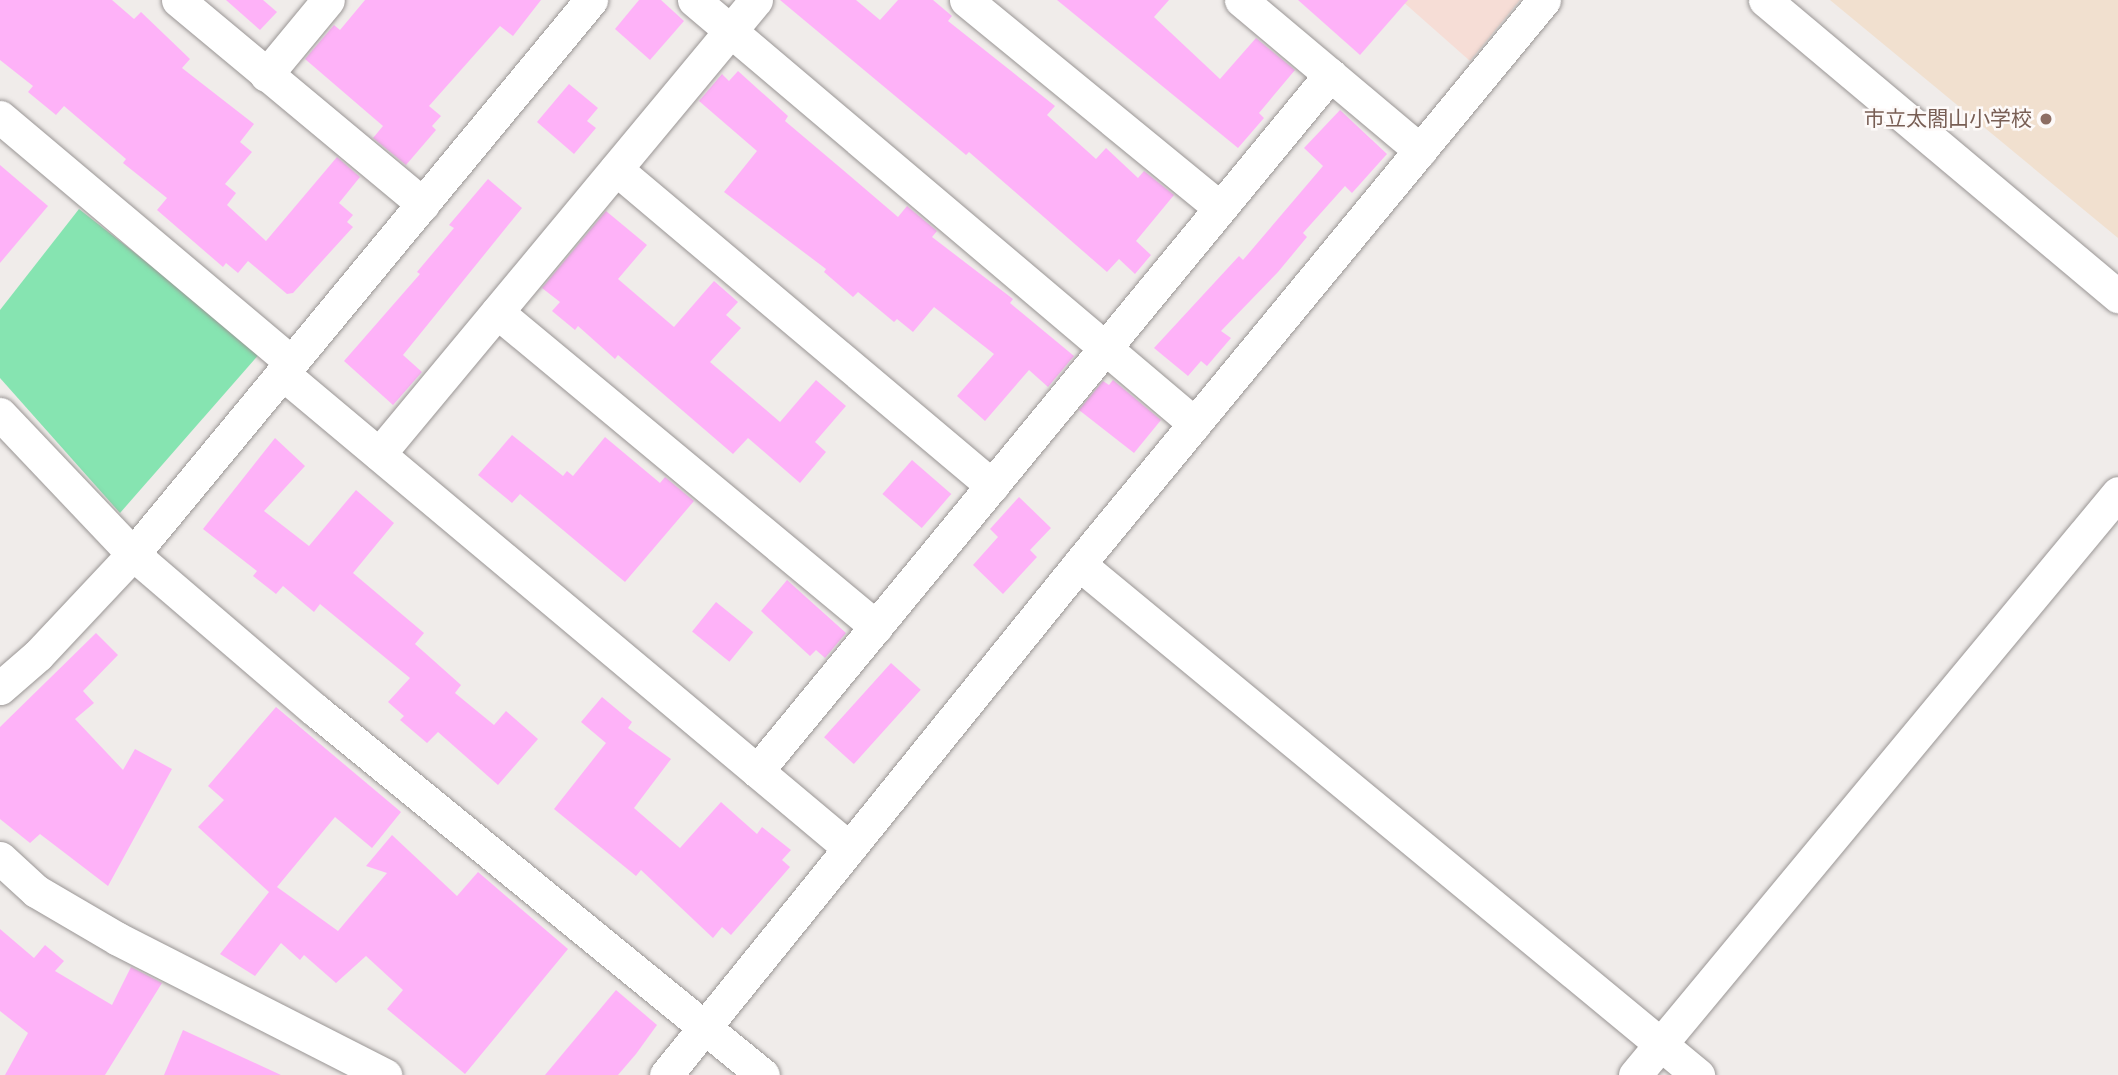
<!DOCTYPE html>
<html>
<head>
<meta charset="utf-8">
<style>
  body { margin:0 }
  #map { position:relative; width:2118px; height:1075px; overflow:hidden; background:#f0ecea; font-family:Karla,"Noto Sans JP",sans-serif }
  div>[style] { position:absolute }
  .commercial>* { inset:0; background:#f6ddd6 }
  .education>* { inset:0; background:#f1e0cf }
  .green>* { inset:0; background:#86e4b1 }
  .building>* { inset:0; background:#feb2f8; transform-origin:0 0 }
  .roads { filter:drop-shadow(0 0 2px #9a9695) drop-shadow(0 0 2px #9a9695) }
  .minor>* { height:33px; margin:-16.5px; padding:0 16.5px; transform-origin:16.5px; border-radius:16.5px; background:#fff }
  .dots>* { width:19px; height:19px; translate:-50% -50%; box-sizing:border-box; border:4px solid #fdf9f8; border-radius:50% }
  span { translate:-50% -50%; white-space:nowrap; text-align:center; line-height:1.15; -webkit-text-stroke:5px #fdf9f8; paint-order:stroke }
  .education-label { font-size:21px; color:#785e54 }
  .right { translate:-100% -50%; text-align:right }
</style>
</head>
<body>
<div id="map">
  <div class="commercial">
    <i style="clip-path:polygon(1401px 0,1520px 0,1470px 61px)"></i>
  </div>
  <div class="education">
    <i style="clip-path:polygon(1830px 0,2118px 0,2118px 238px)"></i>
  </div>
  <div class="green">
    <i style="clip-path:polygon(79px 209px,261px 352px,120px 513px,0 378px,0 310px)"></i>
  </div>
  <div class="building">
    <i style="clip-path:polygon(0 0,112px 0,134px 19px,141px 12px,190px 59px,182px 68px,254px 124px,240px 142px,252px 152px,225px 184px,236px 193px,227px 205px,266px 241px,337px 157px,360px 177px,339px 203px,353px 215px,347px 222px,353px 227px,293px 293px,287px 294px,248px 261px,238px 273px,226px 263px,223px 267px,157px 210px,167px 198px,123px 163px,126px 159px,64px 106px,56px 115px,28px 92px,33px 86px,0 60px)"></i>
    <i style="clip-path:polygon(226px 0,263px 0,277px 12px,260px 30px)"></i>
    <i style="clip-path:polygon(365px 0,541px 0,513px 36px,500px 26px,429px 106px,441px 116px,432px 126px,436px 130px,406px 165px,373px 138px,383px 126px,305px 59px,334px 25px,340px 30px)"></i>
    <i style="clip-path:polygon(639px 0,661px 0,684px 21px,650px 60px,615px 29px)"></i>
    <i style="clip-path:polygon(780px 0,856px 0,880px 20px,898px 0,933px 0,952px 16px,948px 21px,1055px 106px,1047px 115px,1096px 159px,1106px 148px,1138px 178px,1144px 171px,1174px 195px,1136px 241px,1151px 255px,1135px 274px,1119px 259px,1107px 272px,969px 152px,966px 155px)"></i>
    <i style="clip-path:polygon(1057px 0,1169px 0,1154px 17px,1220px 79px,1256px 38px,1295px 70px,1259px 113px,1264px 118px,1238px 148px)"></i>
    <i style="clip-path:polygon(1298px 0,1408px 0,1360px 55px)"></i>
    <i style="clip-path:polygon(738px 71px,788px 116px,785px 121px,843px 170px,898px 217px,907px 206px,937px 231px,932px 237px,1013px 299px,1010px 303px,1074px 356px,1048px 387px,1029px 370px,985px 421px,957px 396px,994px 354px,934px 307px,913px 332px,897px 319px,894px 322px,858px 292px,853px 297px,824px 272px,826px 269px,724px 192px,757px 151px,699px 101px,722px 74px,729px 81px)"></i>
    <i style="clip-path:polygon(569px 84px,598px 108px,587px 121px,596px 128px,574px 154px,537px 122px)"></i>
    <i style="clip-path:polygon(1340px 110px,1387px 154px,1352px 193px,1345px 186px,1303px 233px,1307px 237px,1278px 272px,1221px 331px,1231px 338px,1207px 366px,1201px 361px,1188px 376px,1154px 348px,1239px 256px,1243px 260px,1323px 166px,1304px 148px)"></i>
    <i style="clip-path:polygon(0 165px,48px 206px,0 263px)"></i>
    <i style="clip-path:polygon(488px 179px,522px 208px,403px 355px,422px 372px,393px 405px,344px 361px,420px 274px,417px 272px,454px 228px,449px 225px)"></i>
    <i style="clip-path:polygon(606px 211px,647px 245px,618px 279px,674px 327px,714px 281px,738px 302px,726px 315px,741px 328px,710px 362px,780px 422px,816px 380px,846px 406px,815px 442px,826px 452px,800px 483px,748px 438px,733px 454px,618px 355px,615px 359px,578px 326px,575px 330px,552px 311px,560px 302px,542px 288px)"></i>
    <i style="clip-path:polygon(1113px 380px,1161px 420px,1134px 453px,1079px 410px,1103px 381px,1109px 385px)"></i>
    <i style="clip-path:polygon(512px 435px,563px 476px,567px 471px,573px 476px,605px 437px,660px 483px,665px 477px,694px 501px,625px 582px,520px 494px,512px 503px,478px 475px)"></i>
    <i style="clip-path:polygon(275px 438px,305px 466px,264px 511px,309px 546px,356px 490px,394px 523px,353px 573px,424px 633px,415px 644px,461px 685px,455px 693px,494px 725px,506px 711px,538px 739px,498px 785px,438px 732px,427px 743px,400px 720px,404px 716px,388px 702px,410px 678px,320px 604px,314px 612px,283px 586px,276px 594px,253px 576px,257px 571px,203px 529px)"></i>
    <i style="left:912px;top:460px;width:52px;height:45px;rotate:41deg"></i>
    <i style="clip-path:polygon(1019px 497px,1051px 528px,1030px 550px,1037px 557px,1003px 594px,973px 565px,998px 537px,990px 529px)"></i>
    <i style="clip-path:polygon(787px 580px,846px 633px,825px 658px,816px 650px,810px 656px,761px 611px)"></i>
    <i style="left:716px;top:602px;width:48px;height:38px;rotate:39deg"></i>
    <i style="clip-path:polygon(96px 633px,118px 655px,83px 691px,94px 703px,75px 719px,123px 770px,135px 749px,172px 769px,108px 886px,40px 834px,30px 843px,0 819px,0 727px)"></i>
    <i style="left:891px;top:663px;width:40px;height:100px;rotate:42deg"></i>
    <i style="clip-path:polygon(602px 697px,632px 722px,628px 728px,671px 759px,634px 808px,680px 848px,721px 802px,757px 834px,762px 827px,791px 850px,782px 860px,790px 867px,731px 935px,722px 927px,713px 938px,641px 870px,636px 876px,554px 809px,606px 743px,581px 722px)"></i>
    <i style="clip-path:polygon(276px 707px,401px 812px,372px 848px,335px 817px,277px 887px,338px 931px,387px 873px,366px 866px,392px 835px,457px 896px,478px 872px,568px 949px,465px 1074px,387px 1009px,403px 990px,366px 956px,336px 983px,304px 955px,300px 960px,281px 943px,255px 976px,220px 954px,269px 892px,198px 827px,224px 800px,208px 786px)"></i>
    <i style="clip-path:polygon(0 929px,34px 958px,45px 945px,64px 961px,55px 971px,112px 1005px,131px 967px,162px 983px,105px 1075px,5px 1075px,28px 1033px,0 1011px)"></i>
    <i style="clip-path:polygon(616px 990px,657px 1025px,636px 1054px,618px 1075px,545px 1075px)"></i>
    <i style="clip-path:polygon(183px 1030px,281px 1075px,164px 1075px)"></i>
  </div>
  <div class="roads">
    <div class="minor">
      <i style="left:178px;top:0;width:319px;rotate:39.8deg"></i>
      <i style="left:694px;top:0;width:656px;rotate:40.24deg"></i>
      <i style="left:966px;top:0;width:328px;rotate:39.3deg"></i>
      <i style="left:1241px;top:0;width:234px;rotate:40deg"></i>
      <i style="left:1765px;top:0;width:461px;rotate:40deg"></i>
      <i style="left:266px;top:75px;width:97px;rotate:-50.4deg"></i>
      <i style="left:0;top:117px;width:380px;rotate:40.1deg"></i>
      <i style="left:616px;top:169px;width:492px;rotate:40.1deg"></i>
      <i style="left:497px;top:312px;width:493px;rotate:39.7deg"></i>
      <i style="left:282px;top:373px;width:740px;rotate:39.95deg"></i>
      <i style="left:0;top:414px;width:193px;rotate:46.5deg"></i>
      <i style="left:133px;top:554px;width:238px;rotate:40.6deg"></i>
      <i style="left:314px;top:709px;width:579px;rotate:39.19deg"></i>
      <i style="left:379px;top:454px;width:590px;rotate:-50.29deg"></i>
      <i style="left:1079px;top:564px;width:803px;rotate:39.54deg"></i>
      <i style="left:0;top:688px;width:50px;rotate:-41deg"></i>
      <i style="left:38px;top:655px;width:139px;rotate:-46.8deg"></i>
      <i style="left:133px;top:554px;width:719px;rotate:-50.42deg"></i>
      <i style="left:757px;top:771px;width:902px;rotate:-50.54deg"></i>
      <i style="left:0;top:858px;width:49px;rotate:42.5deg"></i>
      <i style="left:36px;top:891px;width:95px;rotate:30.3deg"></i>
      <i style="left:118px;top:939px;width:300px;rotate:27deg"></i>
      <i style="left:666px;top:1075px;width:657px;rotate:-51.05deg"></i>
      <i style="left:1079px;top:564px;width:731px;rotate:-50.5deg"></i>
      <i style="left:1635px;top:1075px;width:756px;rotate:-50.31deg"></i>
    </div>
  </div>
  <div class="dots">
    <i style="left:2046px;top:119px;background:#8d6e63"></i>
  </div>
  <div class="education-label">
    <span class="right" style="left:2032px;top:119px">市立太閤山小学校</span>
  </div>
</div>
</body>
</html>
